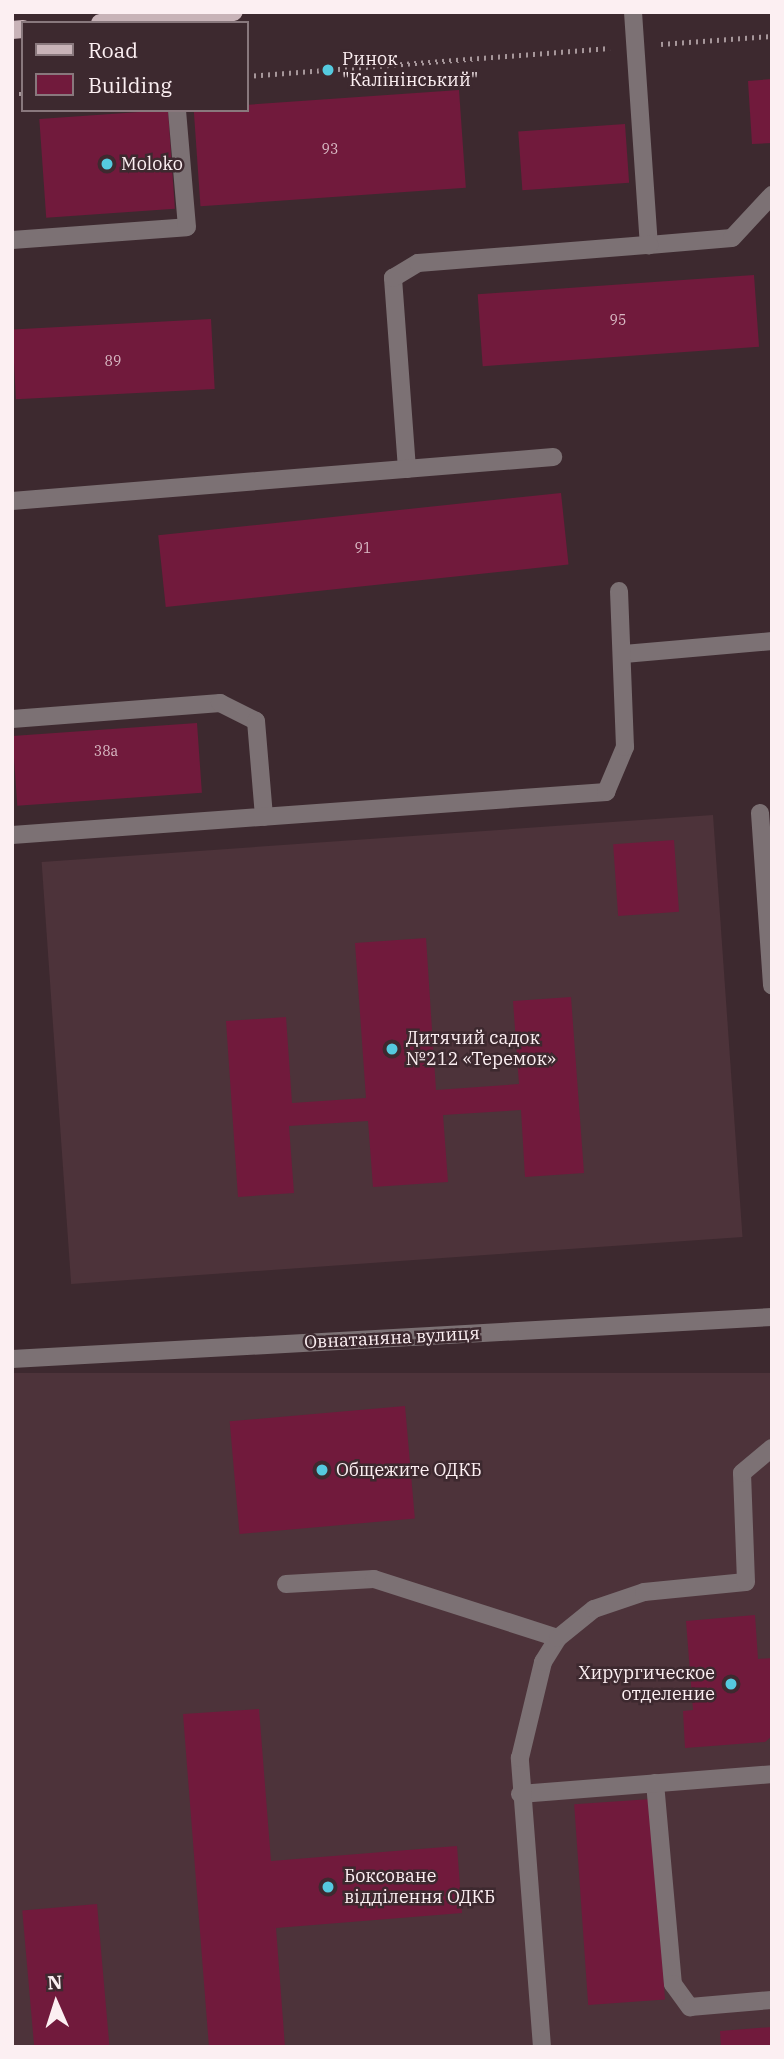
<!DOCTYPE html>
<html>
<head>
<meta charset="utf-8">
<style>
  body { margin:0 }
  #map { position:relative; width:784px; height:2059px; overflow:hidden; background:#3d292f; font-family:"IBM Plex Serif",serif }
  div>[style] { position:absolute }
  .built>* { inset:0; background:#4d333a; transform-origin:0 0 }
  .building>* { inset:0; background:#711a3c; transform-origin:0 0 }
  .path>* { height:4.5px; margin-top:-2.25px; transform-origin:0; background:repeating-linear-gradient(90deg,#a6969a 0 2px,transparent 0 7px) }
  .minor>* { height:18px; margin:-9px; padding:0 9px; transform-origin:9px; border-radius:9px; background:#7c7174 }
  .major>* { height:18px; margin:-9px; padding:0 9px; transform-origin:9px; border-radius:9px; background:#c8b3b8 }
  .dots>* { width:19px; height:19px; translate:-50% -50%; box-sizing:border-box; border:4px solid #3d292f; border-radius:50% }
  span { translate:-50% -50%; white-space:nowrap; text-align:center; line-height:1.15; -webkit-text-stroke:5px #3d292f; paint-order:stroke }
  .number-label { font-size:14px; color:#d9bac4 }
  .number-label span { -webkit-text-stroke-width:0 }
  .poi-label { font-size:18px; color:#fceff2 }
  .left { translate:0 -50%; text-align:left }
  .right { translate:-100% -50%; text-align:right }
  .street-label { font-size:18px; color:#fceff2 }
  .frame { position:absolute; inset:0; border:14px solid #fceff2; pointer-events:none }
  .legend { position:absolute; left:21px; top:21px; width:228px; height:91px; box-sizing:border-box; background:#3d292f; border:2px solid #89787d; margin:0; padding:9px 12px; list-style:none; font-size:21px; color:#fceff2 }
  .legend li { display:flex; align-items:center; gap:14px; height:35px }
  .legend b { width:35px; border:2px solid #89787d }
  .north { position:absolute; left:21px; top:1968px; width:70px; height:70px; -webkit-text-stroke:5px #3d292f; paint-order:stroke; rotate:357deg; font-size:19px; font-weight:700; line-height:28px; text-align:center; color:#fceff2 }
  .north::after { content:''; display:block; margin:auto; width:24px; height:32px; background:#fceff2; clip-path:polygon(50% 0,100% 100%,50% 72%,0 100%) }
</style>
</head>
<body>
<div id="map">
  <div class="built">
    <i style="left:713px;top:815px;width:423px;height:673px;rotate:86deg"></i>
    <i style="left:772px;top:1373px;width:674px;height:762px;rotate:90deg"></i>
  </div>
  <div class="building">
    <i style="clip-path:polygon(772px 79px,772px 143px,752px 144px,748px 81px)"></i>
    <i style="left:459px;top:90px;width:98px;height:266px;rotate:86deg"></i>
    <i style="left:168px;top:110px;width:99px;height:129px;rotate:86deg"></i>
    <i style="left:625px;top:124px;width:59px;height:107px;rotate:86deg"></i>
    <i style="left:754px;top:275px;width:72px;height:277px;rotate:86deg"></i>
    <i style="left:211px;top:319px;width:70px;height:199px;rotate:87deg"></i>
    <i style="left:561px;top:493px;width:72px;height:405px;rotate:84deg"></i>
    <i style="left:197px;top:723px;width:70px;height:185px;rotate:86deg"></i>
    <i style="left:674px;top:840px;width:72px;height:61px;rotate:86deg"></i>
    <i style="clip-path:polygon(426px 938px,436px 1090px,519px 1084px,513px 1001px,571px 997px,584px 1173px,525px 1177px,521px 1110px,443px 1115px,448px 1182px,373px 1187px,368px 1121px,289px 1126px,294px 1193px,238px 1197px,226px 1021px,286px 1017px,292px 1103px,366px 1098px,355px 943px)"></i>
    <i style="left:405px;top:1406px;width:113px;height:176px;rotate:85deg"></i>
    <i style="clip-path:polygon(755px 1615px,758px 1659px,772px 1658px,772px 1736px,765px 1742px,685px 1748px,683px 1711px,693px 1710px,686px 1621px)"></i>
    <i style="clip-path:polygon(259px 1709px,271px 1861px,457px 1846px,462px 1913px,276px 1928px,285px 2047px,209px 2047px,183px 1714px)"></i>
    <i style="left:651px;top:1799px;width:201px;height:77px;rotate:86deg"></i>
    <i style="left:97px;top:1904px;width:144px;height:75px;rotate:85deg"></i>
    <i style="clip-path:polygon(772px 2027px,772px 2047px,721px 2047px,720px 2031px)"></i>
  </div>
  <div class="path">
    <i style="left:661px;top:44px;width:111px;rotate:-4.1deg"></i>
    <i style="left:247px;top:76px;width:364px;rotate:-4.4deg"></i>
    <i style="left:12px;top:94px;width:11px"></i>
  </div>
  <div class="minor">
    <i style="left:633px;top:12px;width:234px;rotate:86.1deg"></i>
    <i style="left:649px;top:245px;width:83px;rotate:-4.8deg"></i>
    <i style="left:732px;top:238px;width:59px;rotate:-47.1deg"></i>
    <i style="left:12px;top:240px;width:175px;rotate:-4.2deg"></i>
    <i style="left:187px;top:227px;width:117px;rotate:-94.9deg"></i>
    <i style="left:407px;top:469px;width:192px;rotate:-94.2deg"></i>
    <i style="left:393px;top:278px;width:29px;rotate:-31deg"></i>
    <i style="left:418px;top:263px;width:232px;rotate:-4.5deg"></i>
    <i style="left:12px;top:501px;width:543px;rotate:-4.65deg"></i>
    <i style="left:624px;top:654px;width:149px;rotate:-5deg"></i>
    <i style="left:12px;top:719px;width:209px;rotate:-4.4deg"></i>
    <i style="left:220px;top:703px;width:40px;rotate:26.6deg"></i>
    <i style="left:256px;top:721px;width:96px;rotate:85.2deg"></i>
    <i style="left:760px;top:813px;width:173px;rotate:86deg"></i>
    <i style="left:12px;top:835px;width:596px;rotate:-4.14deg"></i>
    <i style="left:606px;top:792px;width:49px;rotate:-67.1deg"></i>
    <i style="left:625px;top:747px;width:156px;rotate:-92.2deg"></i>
    <i style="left:12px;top:1359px;width:761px;rotate:-3.16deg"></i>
    <i style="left:286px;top:1584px;width:88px;rotate:-3.3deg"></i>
    <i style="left:374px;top:1579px;width:193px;rotate:17.8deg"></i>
    <i style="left:655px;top:1783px;width:202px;rotate:84.9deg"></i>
    <i style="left:673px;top:1984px;width:29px;rotate:54deg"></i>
    <i style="left:690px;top:2007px;width:82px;rotate:-4.9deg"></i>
    <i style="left:520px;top:1794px;width:253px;rotate:-4.5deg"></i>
    <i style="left:542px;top:2047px;width:290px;rotate:-94.4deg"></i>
    <i style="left:520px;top:1758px;width:99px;rotate:-76.5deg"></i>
    <i style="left:543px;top:1662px;width:28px;rotate:-58deg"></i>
    <i style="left:558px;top:1638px;width:46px;rotate:-38.9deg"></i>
    <i style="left:594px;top:1609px;width:53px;rotate:-18.8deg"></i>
    <i style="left:644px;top:1592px;width:102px;rotate:-5.6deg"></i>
    <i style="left:746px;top:1582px;width:109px;rotate:-92.1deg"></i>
    <i style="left:742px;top:1473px;width:39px;rotate:-40deg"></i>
  </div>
  <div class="major">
    <i style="left:100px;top:23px;width:134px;rotate:-4.7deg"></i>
    <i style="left:12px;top:30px;width:11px;rotate:-5deg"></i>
  </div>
  <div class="dots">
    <i style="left:328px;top:70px;background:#55cadf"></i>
    <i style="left:107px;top:164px;background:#55cadf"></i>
    <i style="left:392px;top:1049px;background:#55cadf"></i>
    <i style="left:322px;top:1470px;background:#55cadf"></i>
    <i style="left:731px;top:1684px;background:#55cadf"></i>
    <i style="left:328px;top:1887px;background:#55cadf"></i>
  </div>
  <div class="number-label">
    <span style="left:330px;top:149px">93</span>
    <span style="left:618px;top:320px">95</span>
    <span style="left:113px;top:361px">89</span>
    <span style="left:363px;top:548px">91</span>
    <span style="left:106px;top:751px">38а</span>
  </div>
  <div class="poi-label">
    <span class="left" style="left:342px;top:70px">Ринок<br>"Калінінський"</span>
    <span class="left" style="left:121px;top:164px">Moloko</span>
    <span class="left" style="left:406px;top:1049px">Дитячий садок<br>№212 «Теремок»</span>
    <span class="left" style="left:336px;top:1470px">Общежите ОДКБ</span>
    <span class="right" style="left:715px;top:1684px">Хирургическое<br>отделение</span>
    <span class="left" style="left:344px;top:1887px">Боксоване<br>відділення ОДКБ</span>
  </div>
  <div class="street-label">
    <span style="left:392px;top:1338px;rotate:-3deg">Овнатаняна вулиця</span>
  </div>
  <div class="frame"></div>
  <ul class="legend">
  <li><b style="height:9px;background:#c8b3b8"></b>Road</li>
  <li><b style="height:19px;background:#711a3c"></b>Building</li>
  </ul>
  <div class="north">N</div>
</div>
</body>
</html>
